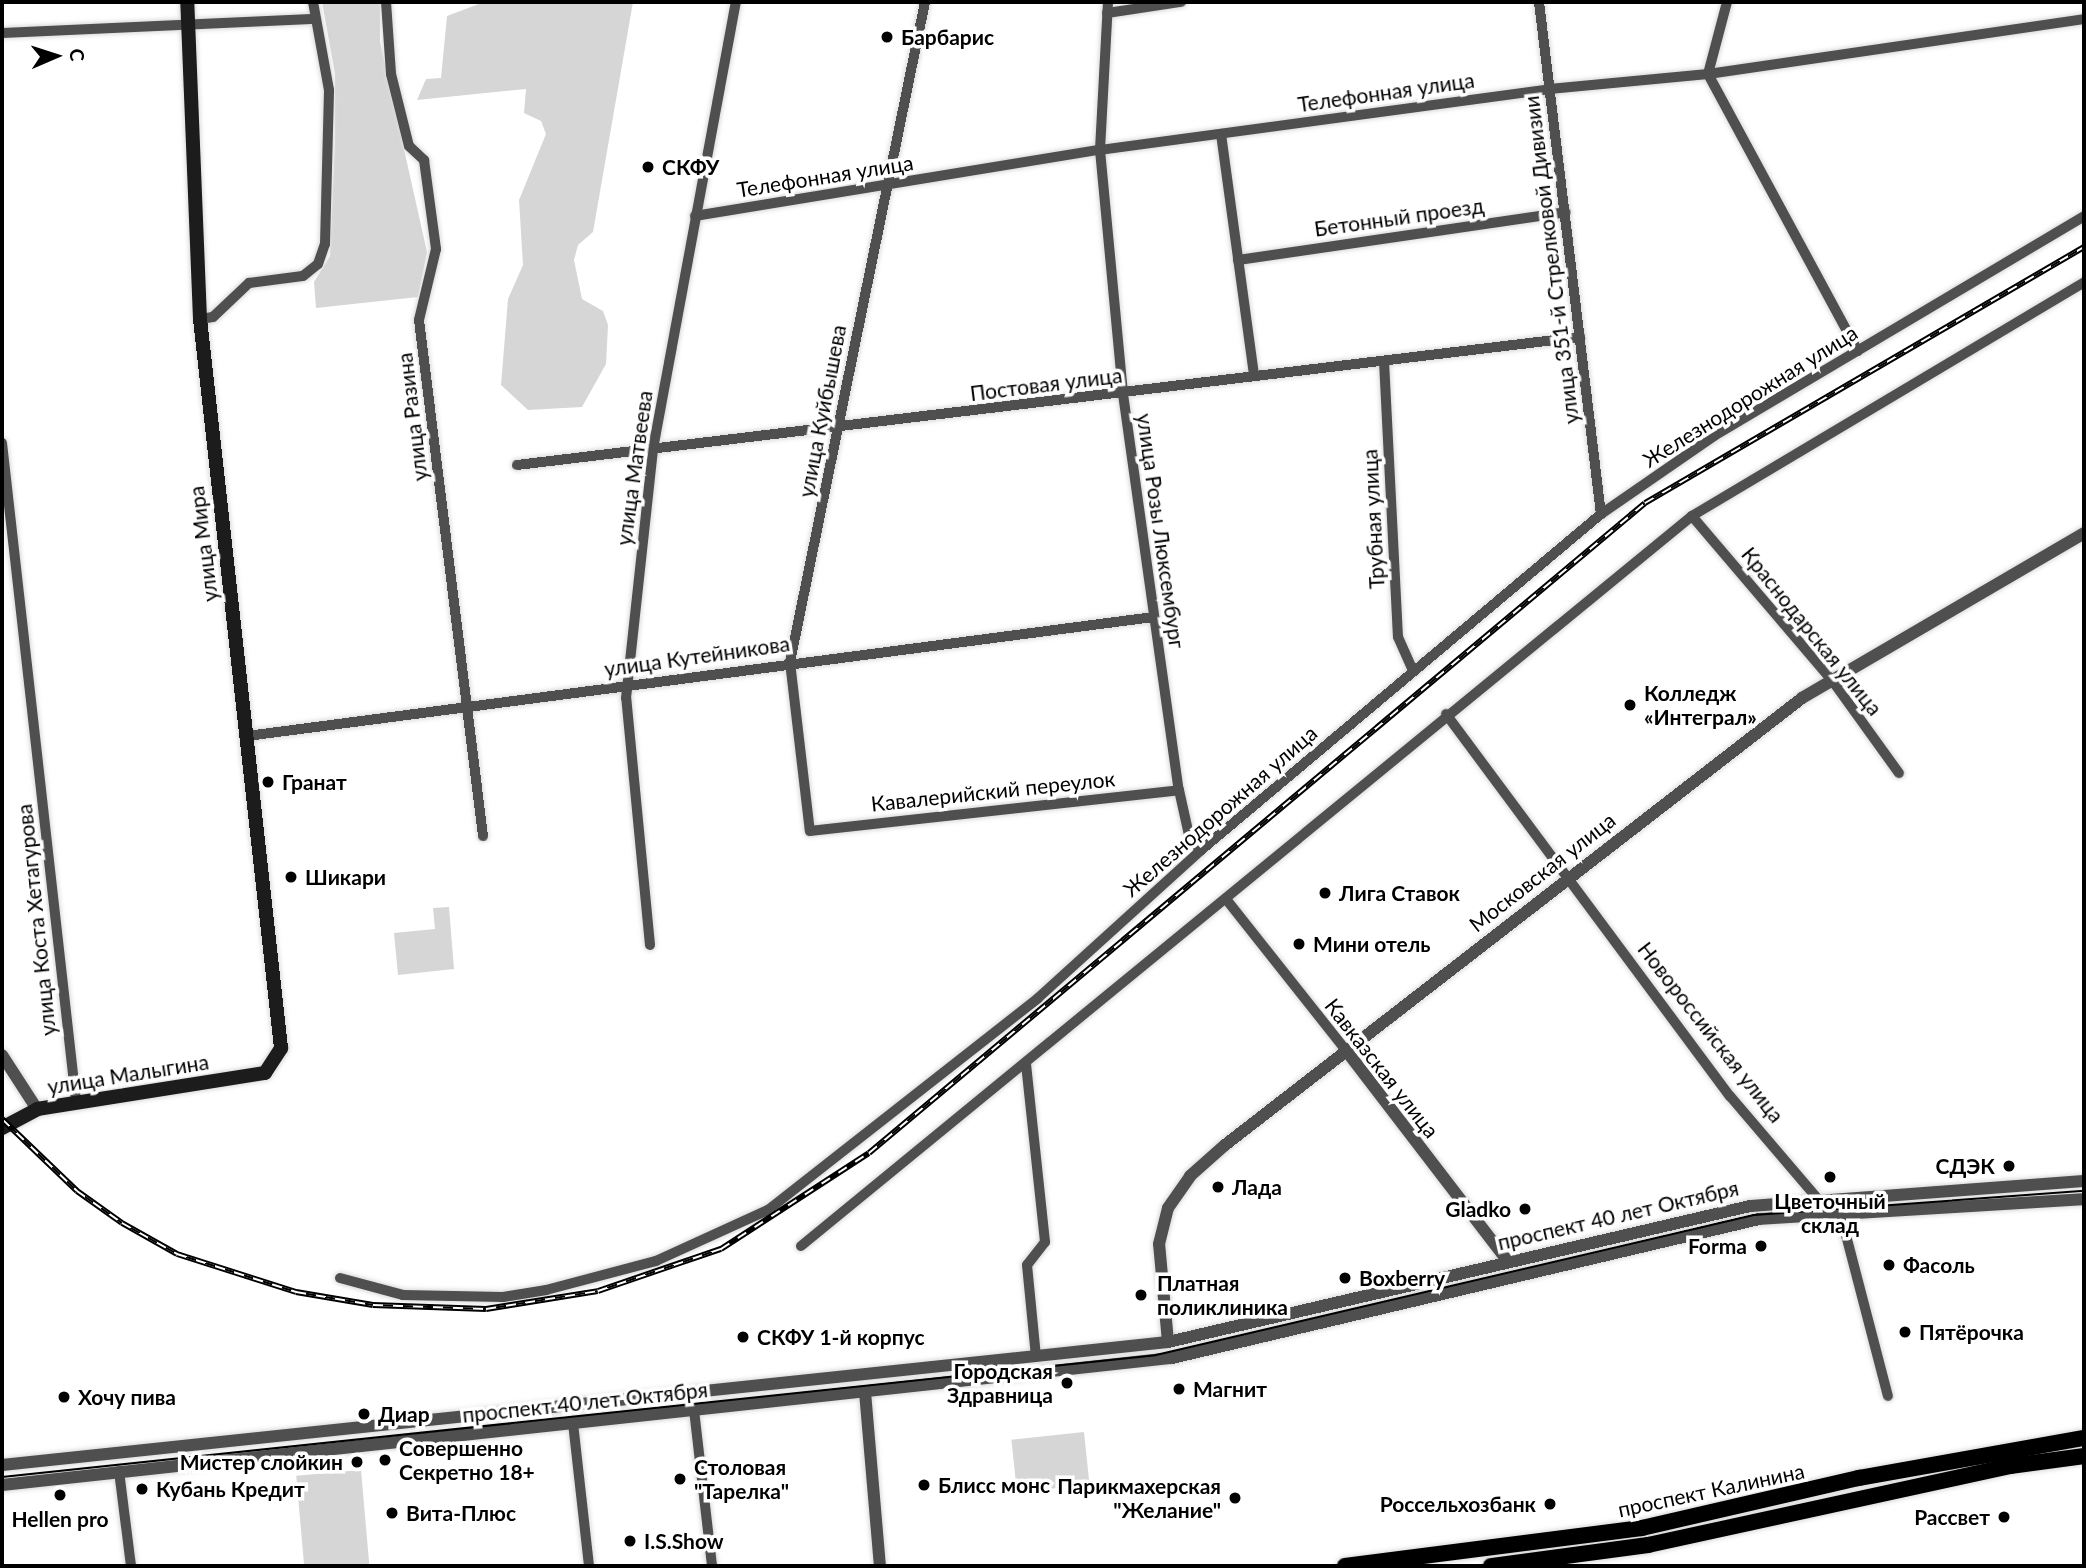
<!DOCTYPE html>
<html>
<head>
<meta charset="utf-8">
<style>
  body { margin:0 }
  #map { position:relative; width:2086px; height:1568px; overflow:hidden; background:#fff; font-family:Lato,sans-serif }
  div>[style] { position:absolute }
  .green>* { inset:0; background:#d6d6d6; transform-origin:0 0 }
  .roads { filter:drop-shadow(0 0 2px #dbdbdb) drop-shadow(0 0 2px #dbdbdb) }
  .minor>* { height:10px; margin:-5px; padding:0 5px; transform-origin:5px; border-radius:5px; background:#4f4f4f }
  .tertiary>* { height:12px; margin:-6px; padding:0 6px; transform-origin:6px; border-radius:6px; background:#4f4f4f }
  .secondary>* { height:14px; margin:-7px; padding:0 7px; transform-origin:7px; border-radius:7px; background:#1c1c1c }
  .primary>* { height:16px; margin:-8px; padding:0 8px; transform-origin:8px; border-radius:8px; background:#000 }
  .tram>* { height:2px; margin:-1px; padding:0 1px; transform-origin:1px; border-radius:1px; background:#000 }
  .rail>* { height:6px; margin-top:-3px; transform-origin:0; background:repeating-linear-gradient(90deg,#fff 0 10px,#000 0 20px); box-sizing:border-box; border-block:2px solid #000 }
  .dots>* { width:19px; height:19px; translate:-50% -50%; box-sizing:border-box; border:4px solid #fff; border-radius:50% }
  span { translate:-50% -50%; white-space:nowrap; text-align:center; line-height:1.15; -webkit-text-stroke:7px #fff; paint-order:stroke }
  .poi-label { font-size:21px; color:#000; font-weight:700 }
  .left { translate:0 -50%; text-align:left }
  .right { translate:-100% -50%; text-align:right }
  .street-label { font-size:21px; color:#000 }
  .frame { position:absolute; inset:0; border:4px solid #000; pointer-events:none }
  .north { position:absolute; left:21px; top:21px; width:70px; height:70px; -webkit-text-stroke:5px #fff; paint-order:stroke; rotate:87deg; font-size:19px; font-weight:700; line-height:28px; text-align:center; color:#000 }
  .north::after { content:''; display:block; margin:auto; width:24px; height:32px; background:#000; clip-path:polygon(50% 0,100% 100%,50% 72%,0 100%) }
</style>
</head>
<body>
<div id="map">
  <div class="green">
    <i style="clip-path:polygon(322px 2px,380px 2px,380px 42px,427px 252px,418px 297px,316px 308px,314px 282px,330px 256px,335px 142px,335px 74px)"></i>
    <i style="clip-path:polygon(484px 2px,633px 2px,593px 232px,578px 245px,574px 260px,582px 299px,603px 311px,608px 325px,606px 364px,582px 407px,528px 410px,501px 385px,508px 299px,523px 265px,519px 200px,546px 134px,541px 121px,524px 113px,526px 89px,417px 100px,426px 79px,441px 78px,447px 16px)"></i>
    <i style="clip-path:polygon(449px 907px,454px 969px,398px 975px,394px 933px,435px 929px,433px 908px)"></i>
    <i style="left:1084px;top:1432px;width:53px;height:73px;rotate:84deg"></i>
    <i style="left:361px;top:1470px;width:96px;height:65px;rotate:85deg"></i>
  </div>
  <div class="roads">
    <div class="minor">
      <i style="left:386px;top:2px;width:72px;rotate:86deg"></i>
      <i style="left:391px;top:74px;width:74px;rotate:76deg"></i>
      <i style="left:409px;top:146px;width:21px;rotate:43deg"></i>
      <i style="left:424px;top:160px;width:90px;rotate:82.3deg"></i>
      <i style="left:436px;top:249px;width:73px;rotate:103.5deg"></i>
      <i style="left:419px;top:320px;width:520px;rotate:82.93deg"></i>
      <i style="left:925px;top:2px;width:674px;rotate:101.56deg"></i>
      <i style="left:790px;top:662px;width:170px;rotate:83.3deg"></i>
      <i style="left:810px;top:831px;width:371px;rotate:-6.3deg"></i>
      <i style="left:1108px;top:2px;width:148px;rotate:93.1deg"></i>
      <i style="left:1100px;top:150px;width:245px;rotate:84.6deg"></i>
      <i style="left:1123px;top:394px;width:400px;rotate:82deg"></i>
      <i style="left:1179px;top:790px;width:46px;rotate:77.5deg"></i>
      <i style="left:1189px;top:835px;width:19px;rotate:55deg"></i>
      <i style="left:1539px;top:2px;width:516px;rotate:83.1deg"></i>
      <i style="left:1727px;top:2px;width:74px;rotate:104.8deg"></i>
      <i style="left:1708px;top:74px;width:315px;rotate:61.6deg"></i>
      <i style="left:1107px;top:13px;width:75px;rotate:-8.5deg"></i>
      <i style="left:2px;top:33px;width:310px;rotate:-2.6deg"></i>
      <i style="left:1221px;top:134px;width:244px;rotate:82.2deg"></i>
      <i style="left:695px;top:216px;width:410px;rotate:-9.3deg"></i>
      <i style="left:1100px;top:150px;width:453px;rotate:-7.7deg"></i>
      <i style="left:1549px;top:89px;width:160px;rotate:-5.4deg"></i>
      <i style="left:1708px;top:74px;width:380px;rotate:-8.3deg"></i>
      <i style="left:1238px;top:260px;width:331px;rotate:-8.3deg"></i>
      <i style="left:200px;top:319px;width:13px;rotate:-9deg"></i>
      <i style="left:213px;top:317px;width:50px;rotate:-43.4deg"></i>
      <i style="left:249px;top:283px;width:54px;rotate:-7.4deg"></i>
      <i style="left:303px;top:276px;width:19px;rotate:-39deg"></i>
      <i style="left:318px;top:264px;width:21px;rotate:-71deg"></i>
      <i style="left:325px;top:244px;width:154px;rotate:-88.5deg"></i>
      <i style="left:329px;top:90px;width:89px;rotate:-100.3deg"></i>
      <i style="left:1384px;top:361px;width:276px;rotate:87.1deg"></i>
      <i style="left:1398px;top:637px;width:37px;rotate:66deg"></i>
      <i style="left:2px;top:443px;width:662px;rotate:83.58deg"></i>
      <i style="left:517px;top:465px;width:1071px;rotate:-6.87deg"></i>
      <i style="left:1692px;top:516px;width:219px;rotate:49.6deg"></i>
      <i style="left:1834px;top:683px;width:111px;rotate:54.2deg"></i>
      <i style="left:1446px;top:714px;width:476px;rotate:53.4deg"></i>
      <i style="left:1730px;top:1096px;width:134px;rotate:49.5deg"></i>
      <i style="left:1817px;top:1198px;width:27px;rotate:31deg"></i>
      <i style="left:1840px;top:1212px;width:190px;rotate:75.4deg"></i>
      <i style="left:247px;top:736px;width:914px;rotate:-7.48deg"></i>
      <i style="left:1226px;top:899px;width:191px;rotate:51.6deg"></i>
      <i style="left:650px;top:945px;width:248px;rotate:-95.5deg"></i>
      <i style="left:626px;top:698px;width:250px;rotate:-83.8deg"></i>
      <i style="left:653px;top:449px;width:455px;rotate:-79.5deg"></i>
      <i style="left:1026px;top:1064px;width:179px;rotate:83.9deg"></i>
      <i style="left:1045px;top:1242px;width:29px;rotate:128deg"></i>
      <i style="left:1027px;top:1265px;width:92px;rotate:84.4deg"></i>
      <i style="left:801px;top:1246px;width:1152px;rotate:-39.33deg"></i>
      <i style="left:1692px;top:516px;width:457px;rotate:-30.8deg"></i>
      <i style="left:340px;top:1278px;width:65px;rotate:15.1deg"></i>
      <i style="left:403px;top:1295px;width:100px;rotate:1.1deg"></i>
      <i style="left:503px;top:1297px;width:44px;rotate:-9.2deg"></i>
      <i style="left:546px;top:1290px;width:114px;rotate:-14.8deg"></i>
      <i style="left:656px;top:1261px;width:123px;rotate:-24.5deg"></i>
      <i style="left:768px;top:1210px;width:343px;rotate:-38.1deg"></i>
      <i style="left:1038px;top:998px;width:219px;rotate:-42.2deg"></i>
      <i style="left:1200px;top:851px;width:524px;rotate:-40.04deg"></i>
      <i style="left:1601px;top:514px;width:137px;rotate:-34.6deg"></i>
      <i style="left:1714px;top:436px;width:430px;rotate:-30.7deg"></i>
      <i style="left:694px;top:1410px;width:157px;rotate:83.4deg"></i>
      <i style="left:573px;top:1423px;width:144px;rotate:83.6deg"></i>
      <i style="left:119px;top:1471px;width:96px;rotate:82.8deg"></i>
    </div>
    <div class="tertiary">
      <i style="left:1345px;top:1049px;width:266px;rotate:52.5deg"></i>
      <i style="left:2px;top:1055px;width:64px;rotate:57.1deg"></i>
      <i style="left:1168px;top:1342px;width:98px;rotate:-95.2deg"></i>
      <i style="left:1159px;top:1244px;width:37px;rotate:-76deg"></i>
      <i style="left:1168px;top:1208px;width:39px;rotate:-55deg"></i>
      <i style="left:1190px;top:1176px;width:47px;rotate:-41.5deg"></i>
      <i style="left:1225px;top:1145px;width:730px;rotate:-37.76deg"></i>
      <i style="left:1802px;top:698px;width:327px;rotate:-30.3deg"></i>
      <i style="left:865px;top:1392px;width:175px;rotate:85.1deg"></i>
      <i style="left:2px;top:1465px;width:1172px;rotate:-6.02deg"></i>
      <i style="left:1168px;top:1342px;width:598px;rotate:-13.15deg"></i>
      <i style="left:1750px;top:1206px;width:335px;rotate:-4.3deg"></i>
      <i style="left:2px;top:1485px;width:1177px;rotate:-6.2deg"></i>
      <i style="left:1172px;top:1358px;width:603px;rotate:-13.32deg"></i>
      <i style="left:1759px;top:1219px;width:326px;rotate:-3.5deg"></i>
    </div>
    <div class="secondary">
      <i style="left:2px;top:1128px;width:40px;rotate:-28deg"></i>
      <i style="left:37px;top:1109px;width:231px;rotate:-9deg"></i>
      <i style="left:265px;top:1073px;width:30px;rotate:-57deg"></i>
      <i style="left:281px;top:1048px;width:733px;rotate:-96.34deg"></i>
      <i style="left:200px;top:319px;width:317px;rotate:-92.3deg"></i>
    </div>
    <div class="primary">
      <i style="left:1345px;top:1566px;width:299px;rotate:-7.3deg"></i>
      <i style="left:1642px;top:1528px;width:223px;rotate:-13deg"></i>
      <i style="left:1859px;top:1478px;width:229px;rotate:-10.1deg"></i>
      <i style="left:1491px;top:1566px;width:158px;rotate:-7.6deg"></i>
      <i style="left:1648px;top:1545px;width:371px;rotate:-12.3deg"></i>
      <i style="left:2010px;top:1466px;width:75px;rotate:-7.7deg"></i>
    </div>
  </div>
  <div class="tram">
    <i style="left:2px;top:1477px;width:1160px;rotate:-6.03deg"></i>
    <i style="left:1156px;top:1355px;width:614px;rotate:-13.18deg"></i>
    <i style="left:1754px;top:1215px;width:331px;rotate:-4.2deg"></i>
  </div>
  <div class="rail">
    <i style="left:2px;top:1119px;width:104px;rotate:43.8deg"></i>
    <i style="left:77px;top:1191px;width:55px;rotate:35.4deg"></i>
    <i style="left:122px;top:1223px;width:63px;rotate:29.4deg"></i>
    <i style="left:177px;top:1254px;width:125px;rotate:17.7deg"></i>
    <i style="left:296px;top:1292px;width:78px;rotate:9.6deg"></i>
    <i style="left:373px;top:1305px;width:113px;rotate:2deg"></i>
    <i style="left:486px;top:1309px;width:113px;rotate:-9.1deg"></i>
    <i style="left:598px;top:1291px;width:130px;rotate:-18.9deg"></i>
    <i style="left:721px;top:1249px;width:176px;rotate:-33deg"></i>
    <i style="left:869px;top:1153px;width:1012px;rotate:-39.95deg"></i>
    <i style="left:1645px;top:503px;width:508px;rotate:-30.25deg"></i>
  </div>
  <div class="dots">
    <i style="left:887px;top:37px;background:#000"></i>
    <i style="left:648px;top:167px;background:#000"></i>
    <i style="left:1630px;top:705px;background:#000"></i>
    <i style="left:268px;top:782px;background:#000"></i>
    <i style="left:291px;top:877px;background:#000"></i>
    <i style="left:1325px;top:893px;background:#000"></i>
    <i style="left:1299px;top:944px;background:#000"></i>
    <i style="left:2009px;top:1166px;background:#000"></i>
    <i style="left:1830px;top:1177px;background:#000"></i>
    <i style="left:1218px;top:1187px;background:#000"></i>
    <i style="left:1525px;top:1209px;background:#000"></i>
    <i style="left:1761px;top:1246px;background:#000"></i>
    <i style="left:1889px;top:1265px;background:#000"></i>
    <i style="left:1345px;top:1278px;background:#000"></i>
    <i style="left:1141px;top:1295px;background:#000"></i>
    <i style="left:1905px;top:1332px;background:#000"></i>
    <i style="left:743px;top:1337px;background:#000"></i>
    <i style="left:1067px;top:1383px;background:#000"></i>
    <i style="left:1179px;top:1389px;background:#000"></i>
    <i style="left:64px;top:1397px;background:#000"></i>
    <i style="left:364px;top:1414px;background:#000"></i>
    <i style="left:385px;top:1460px;background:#000"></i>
    <i style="left:357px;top:1462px;background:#000"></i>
    <i style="left:680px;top:1479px;background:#000"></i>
    <i style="left:924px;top:1485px;background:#000"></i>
    <i style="left:142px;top:1489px;background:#000"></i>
    <i style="left:60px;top:1495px;background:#000"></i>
    <i style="left:1235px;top:1498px;background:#000"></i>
    <i style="left:1550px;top:1504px;background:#000"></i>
    <i style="left:392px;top:1513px;background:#000"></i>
    <i style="left:2004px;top:1517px;background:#000"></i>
    <i style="left:630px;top:1541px;background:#000"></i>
  </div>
  <div class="poi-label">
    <span class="left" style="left:901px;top:37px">Барбарис</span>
    <span class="left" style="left:662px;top:167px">СКФУ</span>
    <span class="left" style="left:1644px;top:705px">Колледж<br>«Интеграл»</span>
    <span class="left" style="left:282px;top:782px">Гранат</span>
    <span class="left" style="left:305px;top:877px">Шикари</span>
    <span class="left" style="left:1339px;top:893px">Лига Ставок</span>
    <span class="left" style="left:1313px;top:944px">Мини отель</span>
    <span class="right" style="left:1995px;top:1166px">СДЭК</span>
    <span class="left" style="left:1232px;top:1187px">Лада</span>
    <span style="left:1830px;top:1213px">Цветочный<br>склад</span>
    <span class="right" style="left:1511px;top:1209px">Gladko</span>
    <span class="right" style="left:1747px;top:1246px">Forma</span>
    <span class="left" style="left:1903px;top:1265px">Фасоль</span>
    <span class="left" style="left:1359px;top:1278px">Boxberry</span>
    <span class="left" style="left:1157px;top:1295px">Платная<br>поликлиника</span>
    <span class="left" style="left:1919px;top:1332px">Пятёрочка</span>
    <span class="left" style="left:757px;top:1337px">СКФУ 1-й корпус</span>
    <span class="right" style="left:1053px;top:1383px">Городская<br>Здравница</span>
    <span class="left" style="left:1193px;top:1389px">Магнит</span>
    <span class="left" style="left:78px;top:1397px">Хочу пива</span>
    <span class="left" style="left:378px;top:1414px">Диар</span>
    <span class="left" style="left:399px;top:1460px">Совершенно<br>Секретно 18+</span>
    <span class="right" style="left:343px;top:1462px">Мистер слойкин</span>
    <span class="left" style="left:694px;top:1479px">Столовая<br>"Тарелка"</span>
    <span class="left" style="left:938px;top:1485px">Блисс монс</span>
    <span class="right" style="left:1221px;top:1498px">Парикмахерская<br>"Желание"</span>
    <span class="left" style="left:156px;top:1489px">Кубань Кредит</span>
    <span class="right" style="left:1536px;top:1504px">Россельхозбанк</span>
    <span class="left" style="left:406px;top:1513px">Вита-Плюс</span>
    <span class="right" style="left:1990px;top:1517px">Рассвет</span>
    <span style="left:60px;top:1519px">Hellen pro</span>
    <span class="left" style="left:644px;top:1541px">I.S.Show</span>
  </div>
  <div class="street-label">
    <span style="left:1386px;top:92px;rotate:-8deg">Телефонная улица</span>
    <span style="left:825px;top:176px;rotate:-9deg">Телефонная улица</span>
    <span style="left:1399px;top:217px;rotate:-8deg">Бетонный проезд</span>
    <span style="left:1551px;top:260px;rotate:-97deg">улица 351-й Стрелковой Дивизии</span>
    <span style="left:1046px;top:384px;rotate:-7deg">Постовая улица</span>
    <span style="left:1750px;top:396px;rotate:-32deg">Железнодорожная улица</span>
    <span style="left:822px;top:411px;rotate:-79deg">улица Куйбышева</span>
    <span style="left:412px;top:417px;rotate:-97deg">улица Разина</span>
    <span style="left:634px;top:468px;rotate:-82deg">улица Матвеева</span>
    <span style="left:1373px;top:519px;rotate:-93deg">Трубная улица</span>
    <span style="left:1161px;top:531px;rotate:82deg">улица Розы Люксембург</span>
    <span style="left:203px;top:544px;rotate:-97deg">улица Мира</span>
    <span style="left:1812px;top:631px;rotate:51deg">Краснодарская улица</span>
    <span style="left:697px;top:656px;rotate:-8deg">улица Кутейникова</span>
    <span style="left:993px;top:791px;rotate:-6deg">Кавалерийский переулок</span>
    <span style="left:1220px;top:811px;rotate:-41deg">Железнодорожная улица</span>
    <span style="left:1542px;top:872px;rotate:-38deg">Московская улица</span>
    <span style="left:36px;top:920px;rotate:-96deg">улица Коста Хетагурова</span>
    <span style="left:1711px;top:1032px;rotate:52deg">Новороссийская улица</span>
    <span style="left:1382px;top:1068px;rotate:52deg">Кавказская улица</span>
    <span style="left:128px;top:1074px;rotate:-9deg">улица Малыгина</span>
    <span style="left:1618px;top:1215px;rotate:-13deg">проспект 40 лет Октября</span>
    <span style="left:585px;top:1402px;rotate:-6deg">проспект 40 лет Октября</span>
    <span style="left:1711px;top:1490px;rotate:-12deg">проспект Калинина</span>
  </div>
  <div class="frame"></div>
  <div class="north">С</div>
</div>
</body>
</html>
